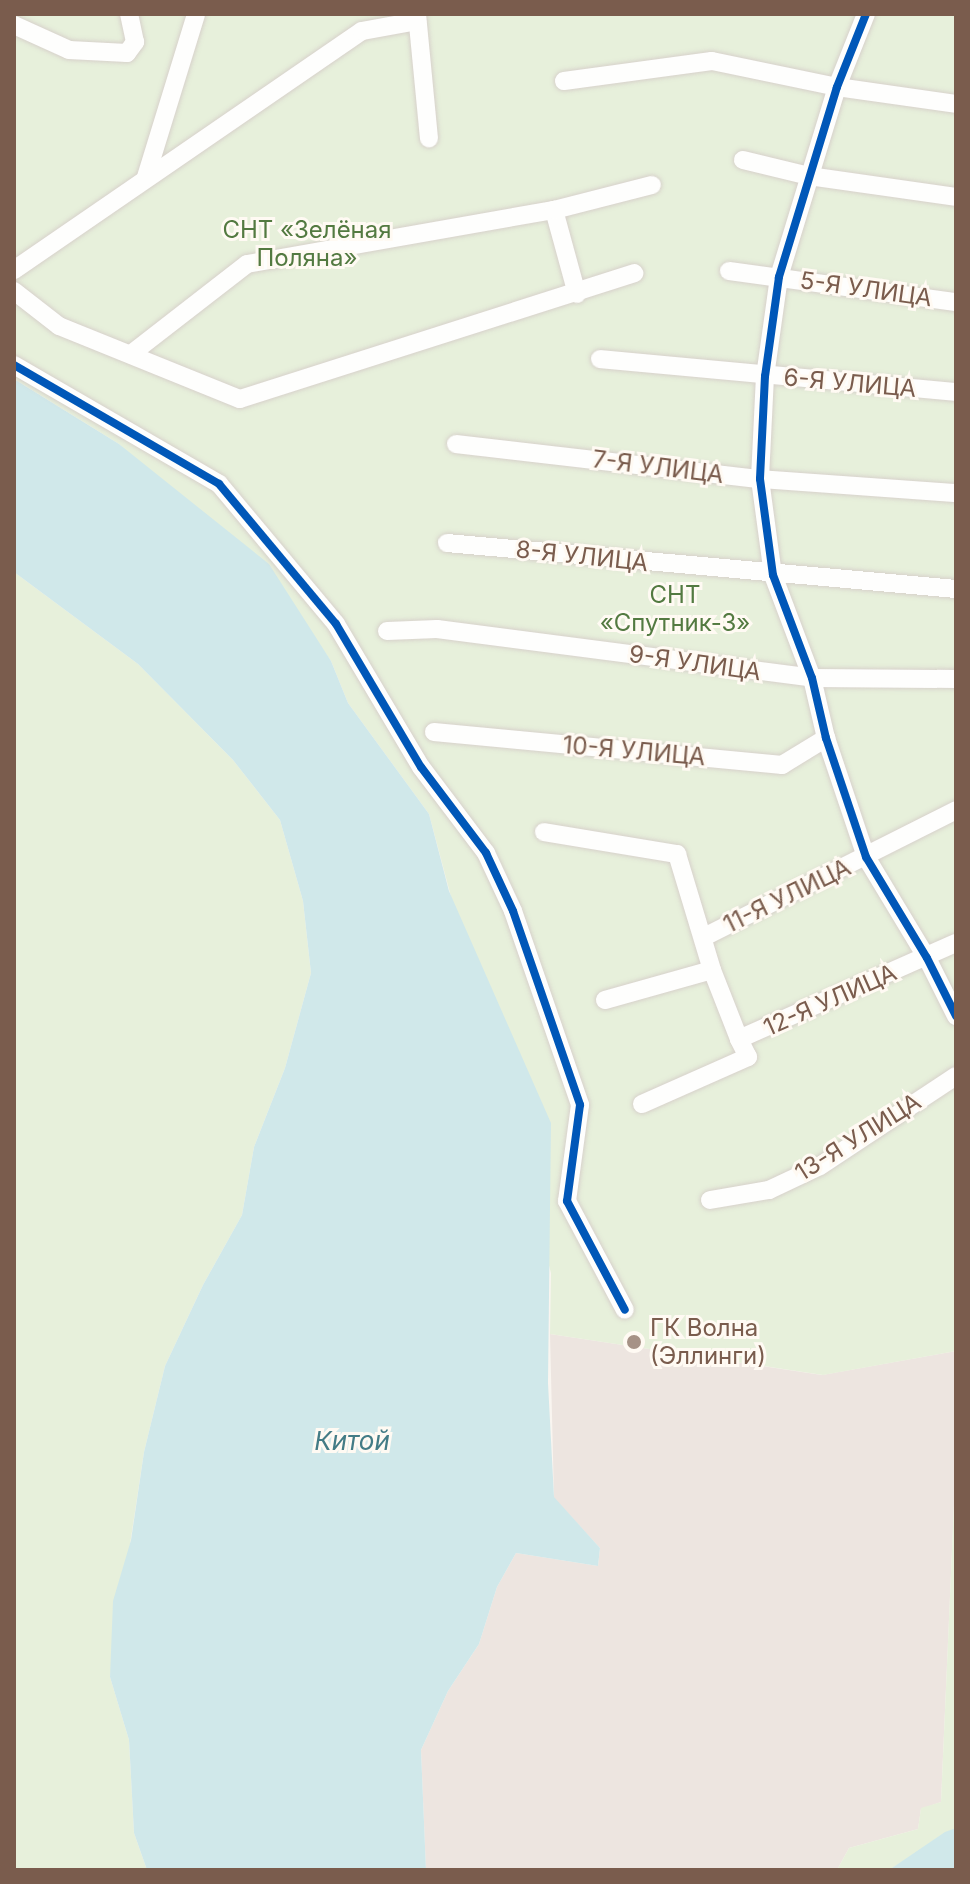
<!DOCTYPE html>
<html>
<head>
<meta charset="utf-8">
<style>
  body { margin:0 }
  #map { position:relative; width:970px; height:1884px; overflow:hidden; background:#f9f5f0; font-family:Inter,sans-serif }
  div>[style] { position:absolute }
  .industrial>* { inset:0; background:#ede5e0 }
  .green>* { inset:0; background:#e7f0db }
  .water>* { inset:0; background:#d0e8ea }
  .roads { filter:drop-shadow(0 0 2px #d7d1cb) drop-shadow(0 0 2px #d7d1cb) }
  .street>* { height:18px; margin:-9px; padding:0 9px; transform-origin:9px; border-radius:9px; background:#fefefd }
  .cycleway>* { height:8px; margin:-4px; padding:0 4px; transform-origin:4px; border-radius:4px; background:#0057b8 }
  .dots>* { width:22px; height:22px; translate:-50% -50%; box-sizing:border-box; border:4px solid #fffaf3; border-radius:50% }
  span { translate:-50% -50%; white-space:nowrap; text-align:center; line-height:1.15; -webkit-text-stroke:6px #fffaf3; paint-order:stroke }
  .park-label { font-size:24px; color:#537a41 }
  .street-label { font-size:24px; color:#7a5c4d }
  .poi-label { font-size:24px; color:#7a5c4d }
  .left { translate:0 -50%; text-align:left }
  .water-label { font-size:26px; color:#437c86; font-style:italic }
  .frame { position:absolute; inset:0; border:16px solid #7a5c4d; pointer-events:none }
</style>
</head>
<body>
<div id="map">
  <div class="industrial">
    <i style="clip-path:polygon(550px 1334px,822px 1375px,956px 1351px,956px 1459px,941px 1802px,921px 1809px,918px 1829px,849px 1848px,837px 1870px,426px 1870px,421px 1750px,448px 1691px,479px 1644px,497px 1587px,516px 1553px,598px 1566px,600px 1548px,554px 1498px)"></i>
  </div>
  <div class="green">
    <i style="clip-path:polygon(14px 14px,956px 14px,956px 1351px,823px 1375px,550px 1334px,551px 1273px,429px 814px,348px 703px,331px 661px,300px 617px,119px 444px,14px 379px)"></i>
    <i style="clip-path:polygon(14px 572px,138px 664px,233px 760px,280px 820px,303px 901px,311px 973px,285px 1068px,254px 1147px,242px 1215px,203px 1285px,165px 1366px,144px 1452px,110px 1677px,129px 1740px,134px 1833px,147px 1870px,14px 1870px)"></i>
    <i style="clip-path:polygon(956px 1459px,956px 1828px,889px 1870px,837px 1870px,849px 1848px,918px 1829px,921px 1808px,941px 1802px)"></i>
  </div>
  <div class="water">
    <i style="clip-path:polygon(14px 379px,119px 444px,269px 564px,331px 661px,348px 703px,429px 814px,449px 891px,551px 1123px,548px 1383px,554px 1497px,600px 1548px,598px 1566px,516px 1553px,497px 1587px,479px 1644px,448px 1691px,421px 1750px,426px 1870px,147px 1870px,134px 1833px,129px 1740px,110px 1677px,113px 1601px,131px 1540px,144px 1452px,165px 1366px,203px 1285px,242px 1215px,254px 1147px,285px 1068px,311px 973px,303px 901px,280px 820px,233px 760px,138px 664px,14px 572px)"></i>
    <i style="clip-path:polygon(956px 1828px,956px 1870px,889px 1870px,945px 1832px)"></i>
  </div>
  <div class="roads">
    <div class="street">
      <i style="left:417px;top:14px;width:125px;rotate:84.5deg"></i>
      <i style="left:866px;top:14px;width:79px;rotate:111.7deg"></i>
      <i style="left:837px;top:87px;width:199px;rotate:107deg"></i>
      <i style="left:779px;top:277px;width:100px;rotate:98deg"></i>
      <i style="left:765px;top:376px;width:103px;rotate:92.8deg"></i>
      <i style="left:760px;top:479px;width:97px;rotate:82.3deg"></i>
      <i style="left:773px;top:575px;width:110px;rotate:69.3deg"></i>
      <i style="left:812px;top:678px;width:62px;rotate:76.9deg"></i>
      <i style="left:826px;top:738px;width:126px;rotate:71.4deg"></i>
      <i style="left:866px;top:857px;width:118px;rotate:58.9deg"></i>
      <i style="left:927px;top:958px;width:65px;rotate:63.4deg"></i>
      <i style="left:14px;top:25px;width:60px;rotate:24.4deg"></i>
      <i style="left:69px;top:50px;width:58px;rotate:3deg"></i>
      <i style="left:127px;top:53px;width:14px;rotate:-54deg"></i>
      <i style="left:135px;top:42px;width:29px;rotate:-102deg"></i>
      <i style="left:564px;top:81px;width:149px;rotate:-7.7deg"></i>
      <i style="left:712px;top:61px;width:128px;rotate:11.7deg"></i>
      <i style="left:837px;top:87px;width:120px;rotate:8.1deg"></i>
      <i style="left:743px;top:160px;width:68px;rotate:13.6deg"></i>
      <i style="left:809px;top:176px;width:148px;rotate:8.1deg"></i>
      <i style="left:146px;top:177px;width:170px;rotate:-72.9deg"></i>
      <i style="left:554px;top:210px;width:87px;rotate:74.7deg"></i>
      <i style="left:14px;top:270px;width:422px;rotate:-34.5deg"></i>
      <i style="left:362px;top:31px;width:56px;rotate:-10.3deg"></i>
      <i style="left:729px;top:271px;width:229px;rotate:7.8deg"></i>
      <i style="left:14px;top:291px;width:57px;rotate:37.9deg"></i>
      <i style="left:59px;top:326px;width:195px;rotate:22deg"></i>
      <i style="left:240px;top:399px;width:414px;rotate:-17.7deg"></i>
      <i style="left:131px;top:354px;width:147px;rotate:-37.8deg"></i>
      <i style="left:247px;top:264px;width:312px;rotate:-10deg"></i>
      <i style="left:554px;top:210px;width:101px;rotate:-14.3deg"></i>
      <i style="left:600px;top:359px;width:358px;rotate:5.3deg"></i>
      <i style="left:14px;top:365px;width:237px;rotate:30.1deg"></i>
      <i style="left:219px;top:484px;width:182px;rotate:50.1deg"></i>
      <i style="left:336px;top:624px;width:166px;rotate:59.3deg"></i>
      <i style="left:421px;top:767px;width:108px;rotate:52.9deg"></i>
      <i style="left:486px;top:853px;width:64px;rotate:65deg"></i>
      <i style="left:513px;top:911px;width:205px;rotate:70.9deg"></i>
      <i style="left:580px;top:1105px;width:97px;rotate:97.7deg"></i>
      <i style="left:567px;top:1201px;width:123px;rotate:62deg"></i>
      <i style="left:456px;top:444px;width:306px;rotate:6.6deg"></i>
      <i style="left:760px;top:479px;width:196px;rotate:4.1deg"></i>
      <i style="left:447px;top:543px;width:511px;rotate:5.16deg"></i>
      <i style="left:387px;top:631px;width:50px;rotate:-2.3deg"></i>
      <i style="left:437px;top:629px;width:378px;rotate:7.4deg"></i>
      <i style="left:812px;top:678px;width:144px;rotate:0.4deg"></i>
      <i style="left:434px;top:732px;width:350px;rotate:5.4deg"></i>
      <i style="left:782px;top:765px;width:52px;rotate:-31.5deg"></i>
      <i style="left:544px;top:832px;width:135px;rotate:9.4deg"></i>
      <i style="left:677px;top:854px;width:121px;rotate:73.2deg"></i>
      <i style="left:712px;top:970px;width:74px;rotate:68.6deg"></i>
      <i style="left:704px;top:937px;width:282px;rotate:-26.7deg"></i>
      <i style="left:605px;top:1000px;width:111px;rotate:-15.7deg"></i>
      <i style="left:642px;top:1104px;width:116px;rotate:-23.9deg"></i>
      <i style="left:748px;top:1057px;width:20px;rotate:-117deg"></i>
      <i style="left:739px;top:1039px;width:237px;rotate:-23.9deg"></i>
      <i style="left:710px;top:1200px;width:60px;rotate:-9.6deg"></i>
      <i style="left:769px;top:1190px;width:56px;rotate:-25.2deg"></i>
      <i style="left:820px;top:1166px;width:163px;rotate:-33.5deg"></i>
    </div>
  </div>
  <div class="cycleway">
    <i style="left:866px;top:14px;width:79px;rotate:111.7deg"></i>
    <i style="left:837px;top:87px;width:199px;rotate:107deg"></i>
    <i style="left:779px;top:277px;width:100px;rotate:98deg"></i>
    <i style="left:765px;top:376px;width:103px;rotate:92.8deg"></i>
    <i style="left:760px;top:479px;width:97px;rotate:82.3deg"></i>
    <i style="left:773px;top:575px;width:110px;rotate:69.3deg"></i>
    <i style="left:812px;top:678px;width:62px;rotate:76.9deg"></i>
    <i style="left:826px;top:738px;width:126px;rotate:71.4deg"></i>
    <i style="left:866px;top:857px;width:118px;rotate:58.9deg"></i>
    <i style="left:927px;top:958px;width:65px;rotate:63.4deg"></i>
    <i style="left:14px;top:365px;width:237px;rotate:30.1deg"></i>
    <i style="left:219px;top:484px;width:182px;rotate:50.1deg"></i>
    <i style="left:336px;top:624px;width:166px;rotate:59.3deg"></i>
    <i style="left:421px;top:767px;width:108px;rotate:52.9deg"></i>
    <i style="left:486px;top:853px;width:64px;rotate:65deg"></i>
    <i style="left:513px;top:911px;width:205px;rotate:70.9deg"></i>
    <i style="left:580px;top:1105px;width:97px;rotate:97.7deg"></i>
    <i style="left:567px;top:1201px;width:123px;rotate:62deg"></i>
  </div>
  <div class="dots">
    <i style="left:634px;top:1342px;background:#a69286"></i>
  </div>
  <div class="park-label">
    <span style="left:307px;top:244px">СНТ «Зелёная<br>Поляна»</span>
    <span style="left:675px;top:609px">СНТ<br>«Спутник-3»</span>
  </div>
  <div class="street-label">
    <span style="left:866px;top:289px;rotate:8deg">5-Я УЛИЦА</span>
    <span style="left:850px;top:383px;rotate:5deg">6-Я УЛИЦА</span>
    <span style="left:658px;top:467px;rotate:7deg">7-Я УЛИЦА</span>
    <span style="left:582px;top:556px;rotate:6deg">8-Я УЛИЦА</span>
    <span style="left:695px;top:663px;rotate:8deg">9-Я УЛИЦА</span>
    <span style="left:634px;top:751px;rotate:5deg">10-Я УЛИЦА</span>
    <span style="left:787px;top:896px;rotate:-26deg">11-Я УЛИЦА</span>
    <span style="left:830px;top:1000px;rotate:-24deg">12-Я УЛИЦА</span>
    <span style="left:858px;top:1137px;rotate:-32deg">13-Я УЛИЦА</span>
  </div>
  <div class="poi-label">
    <span class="left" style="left:650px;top:1342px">ГК Волна<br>(Эллинги)</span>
  </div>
  <div class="water-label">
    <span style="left:352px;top:1441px">Китой</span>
  </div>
  <div class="frame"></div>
</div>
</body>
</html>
